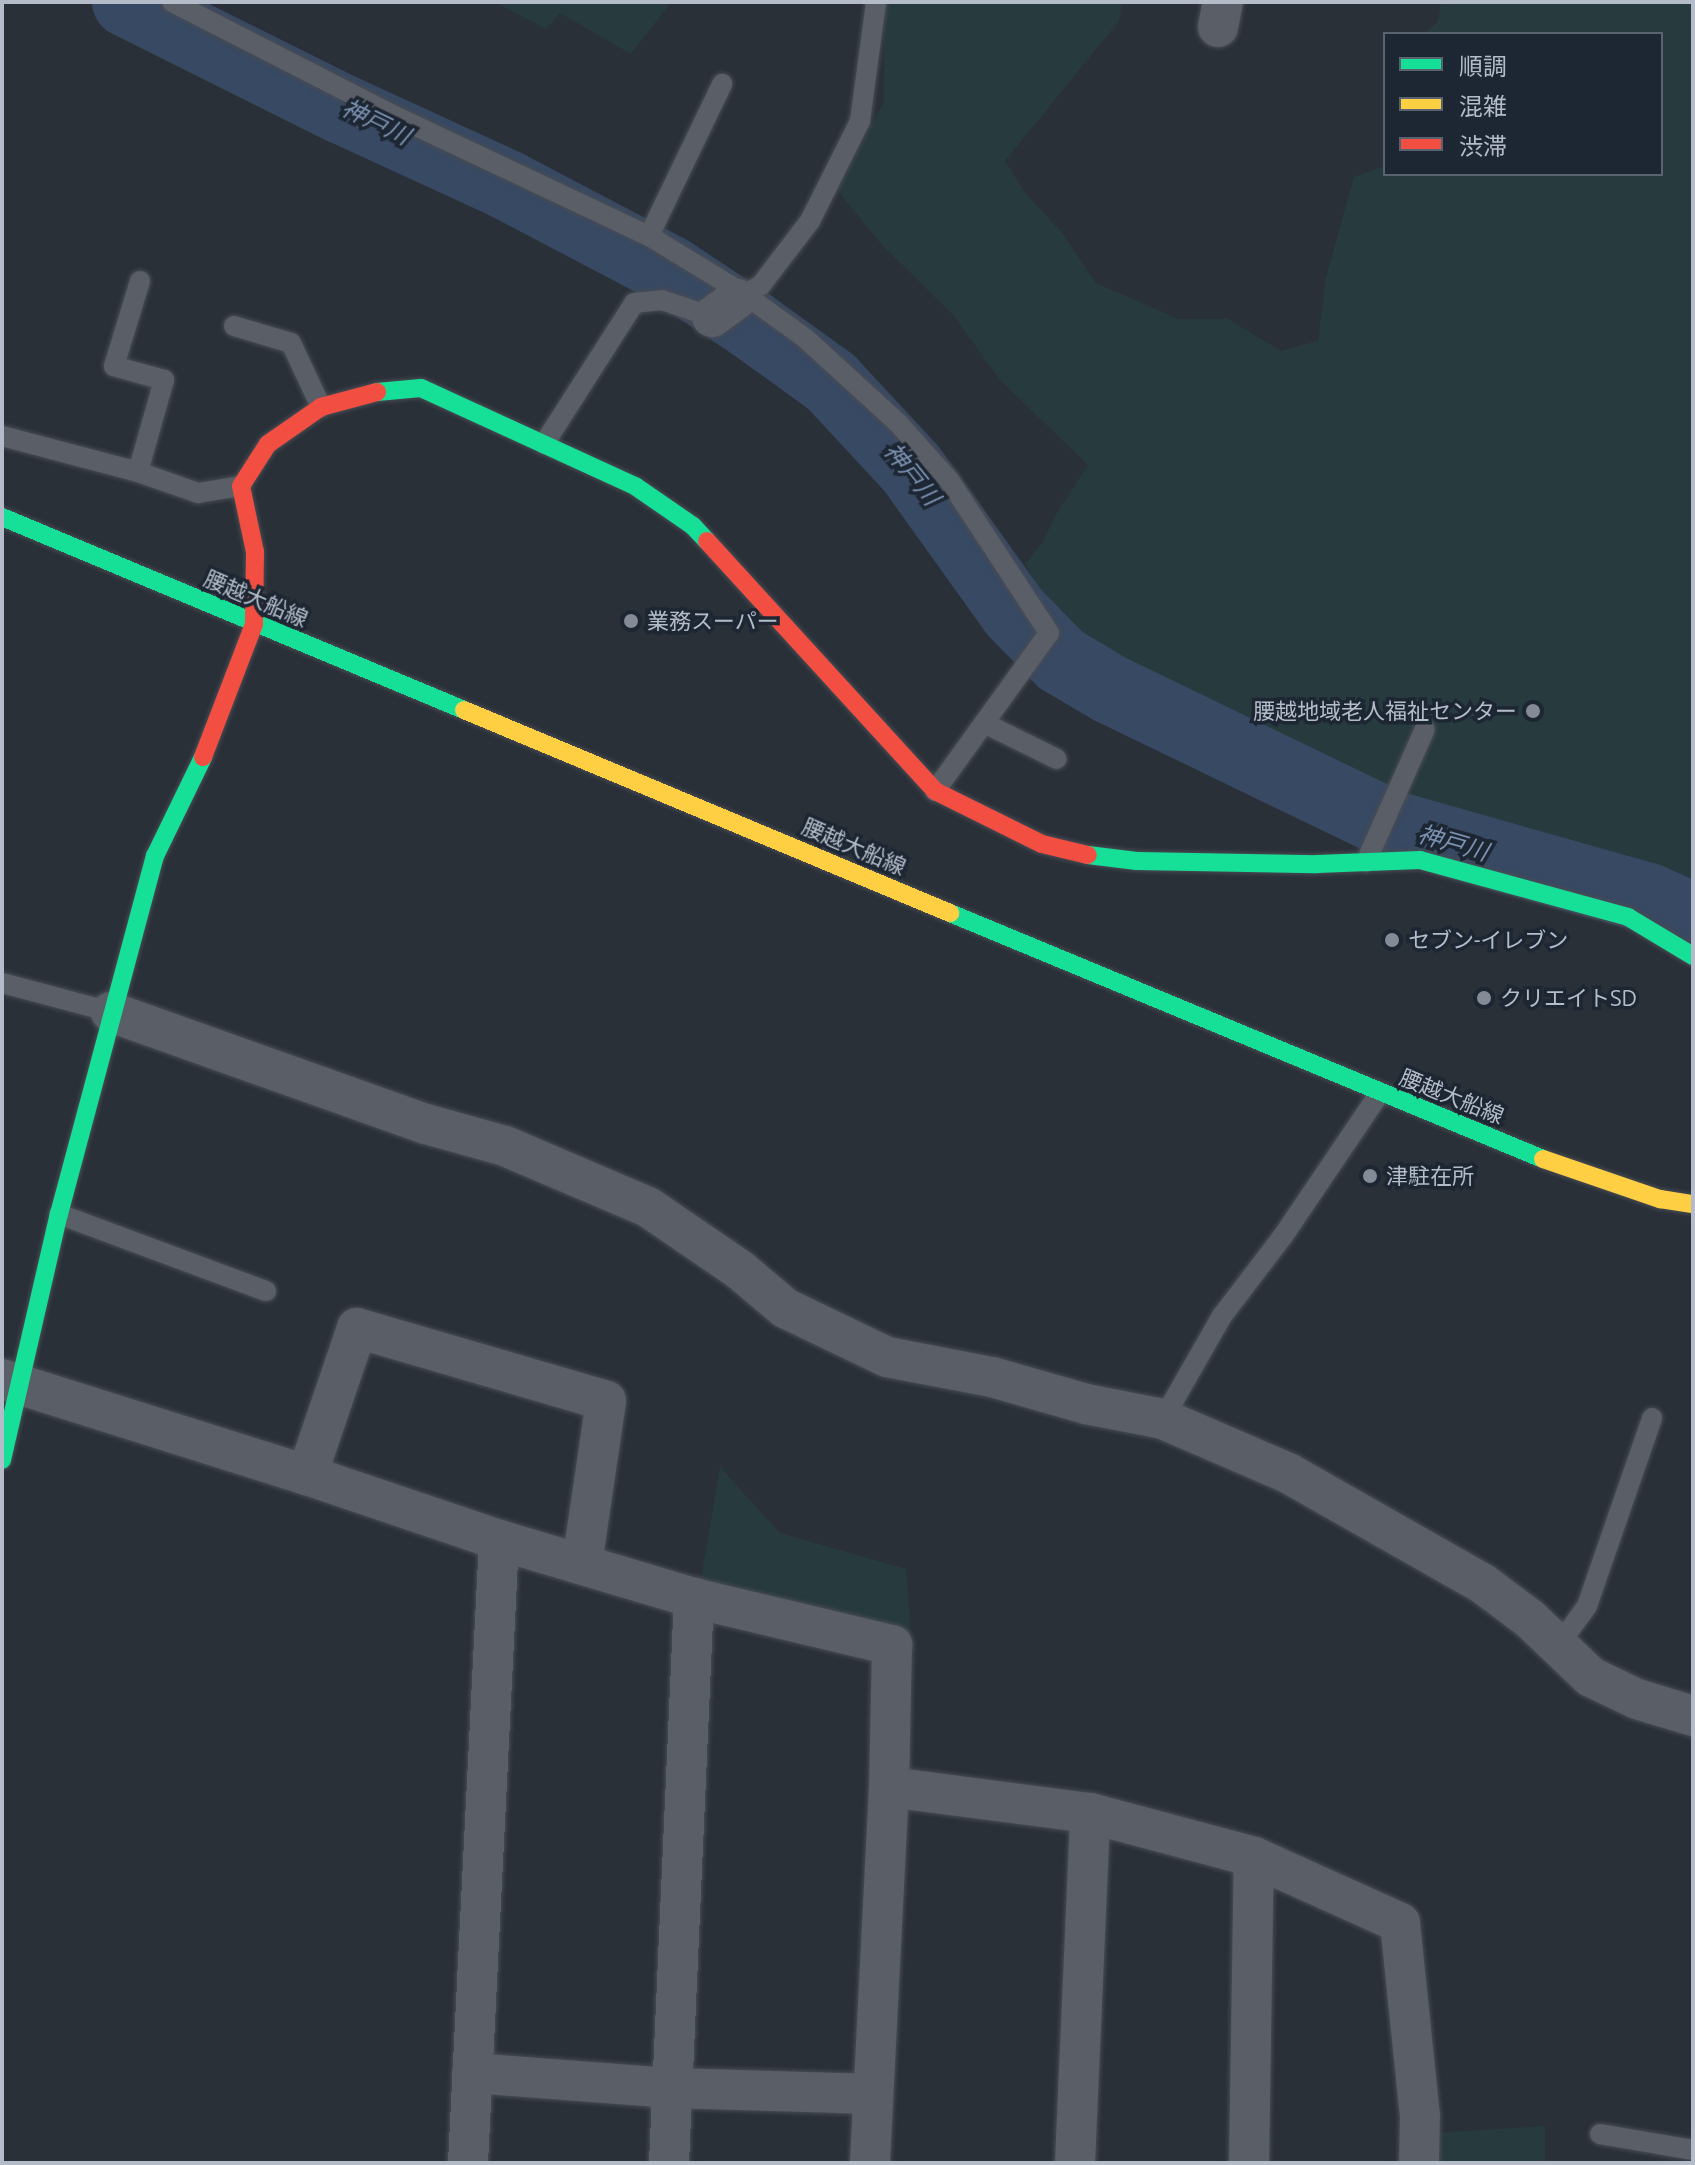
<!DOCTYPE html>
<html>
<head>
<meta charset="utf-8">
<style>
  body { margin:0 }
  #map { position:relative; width:1695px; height:2165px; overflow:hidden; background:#2a3038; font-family:Ubuntu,"Noto Sans JP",sans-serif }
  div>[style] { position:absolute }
  .green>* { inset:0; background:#273a3e }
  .river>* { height:70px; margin:-35px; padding:0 35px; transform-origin:35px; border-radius:35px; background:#384963 }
  .roads { filter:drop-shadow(0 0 2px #484c53) drop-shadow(0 0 2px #484c53) }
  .lane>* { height:20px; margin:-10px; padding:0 10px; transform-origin:10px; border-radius:10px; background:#5a5e66 }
  .street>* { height:40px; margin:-20px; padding:0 20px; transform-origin:20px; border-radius:20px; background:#5a5e66 }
  .fast>* { height:18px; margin:-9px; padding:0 9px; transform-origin:9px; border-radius:9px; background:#16e098 }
  .slow>* { height:18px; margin:-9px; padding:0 9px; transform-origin:9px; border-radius:9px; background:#ffcf43 }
  .jam>* { height:18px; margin:-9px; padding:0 9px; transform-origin:9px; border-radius:9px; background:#f24e42 }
  .dots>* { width:22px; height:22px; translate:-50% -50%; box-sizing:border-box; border:4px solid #1d2633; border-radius:50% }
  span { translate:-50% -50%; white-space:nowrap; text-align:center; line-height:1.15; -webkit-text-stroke:7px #1d2633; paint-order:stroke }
  .street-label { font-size:22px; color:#b4bcc9 }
  .poi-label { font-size:22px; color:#b4bcc9 }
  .left { translate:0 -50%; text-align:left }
  .right { translate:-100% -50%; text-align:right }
  .water-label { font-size:24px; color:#7c92b1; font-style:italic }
  .frame { position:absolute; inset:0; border:4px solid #b4bcc9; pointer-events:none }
  .legend { position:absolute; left:1383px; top:32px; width:280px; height:144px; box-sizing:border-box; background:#1d2633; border:2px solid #59626f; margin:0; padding:10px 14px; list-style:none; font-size:24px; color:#b4bcc9 }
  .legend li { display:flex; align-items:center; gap:16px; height:40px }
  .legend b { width:40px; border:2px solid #59626f }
</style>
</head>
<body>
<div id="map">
  <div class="green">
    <i style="clip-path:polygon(495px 2px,671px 2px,631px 54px,560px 13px,546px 29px)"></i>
    <i style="clip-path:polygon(883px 2px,1122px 2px,1119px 21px,1005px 161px,1026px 194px,1063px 234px,1096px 283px,1178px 319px,1228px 319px,1281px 351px,1318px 341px,1326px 277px,1354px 177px,1385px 166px,1385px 174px,1661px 174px,1661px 34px,1425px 34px,1438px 21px,1441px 2px,1693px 2px,1693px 905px,1642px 880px,1511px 837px,1416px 815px,1356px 793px,1181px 686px,1072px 630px,1041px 593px,1025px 564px,1043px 542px,1055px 516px,1088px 465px,999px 379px,954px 316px,881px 244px,837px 190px,884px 102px)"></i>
    <i style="clip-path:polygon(720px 1467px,780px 1533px,906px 1569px,911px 1635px,701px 1579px)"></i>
    <i style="clip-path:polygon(1545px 2126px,1545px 2163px,1434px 2163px,1435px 2133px)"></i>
  </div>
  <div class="river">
    <i style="left:127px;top:2px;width:240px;rotate:26.5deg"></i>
    <i style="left:342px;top:109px;width:182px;rotate:24.7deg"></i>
    <i style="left:507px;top:185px;width:185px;rotate:27.7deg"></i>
    <i style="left:671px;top:271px;width:97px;rotate:33.7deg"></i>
    <i style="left:752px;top:325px;width:97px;rotate:35.8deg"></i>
    <i style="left:831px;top:382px;width:117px;rotate:47.1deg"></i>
    <i style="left:911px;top:468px;width:178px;rotate:54.4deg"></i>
    <i style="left:1015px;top:613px;width:66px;rotate:45.6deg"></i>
    <i style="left:1061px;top:660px;width:57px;rotate:30.6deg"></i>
    <i style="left:1110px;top:689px;width:315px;rotate:25.8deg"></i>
    <i style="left:1394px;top:826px;width:265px;rotate:15.8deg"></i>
    <i style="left:1649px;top:898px;width:48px;rotate:24.4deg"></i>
  </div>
  <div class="roads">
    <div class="lane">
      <i style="left:172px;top:2px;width:253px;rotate:27.1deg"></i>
      <i style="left:397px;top:117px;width:279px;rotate:25.3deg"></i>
      <i style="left:649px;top:236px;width:111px;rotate:31.4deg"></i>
      <i style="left:744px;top:294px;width:75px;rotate:35.8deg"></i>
      <i style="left:805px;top:338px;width:125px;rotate:42.4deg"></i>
      <i style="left:897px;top:422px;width:78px;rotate:48.1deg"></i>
      <i style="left:949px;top:480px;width:183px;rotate:56.8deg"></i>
      <i style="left:1049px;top:633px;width:195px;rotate:125.8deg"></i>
      <i style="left:649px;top:236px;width:169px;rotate:-64.3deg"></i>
      <i style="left:737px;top:299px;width:28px;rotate:-30deg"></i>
      <i style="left:761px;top:285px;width:81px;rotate:-52.6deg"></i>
      <i style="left:810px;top:221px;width:112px;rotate:-63.4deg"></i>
      <i style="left:860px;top:121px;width:120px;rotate:-82.3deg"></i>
      <i style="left:234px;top:326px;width:59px;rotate:16.6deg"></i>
      <i style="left:291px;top:343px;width:71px;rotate:64.9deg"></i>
      <i style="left:2px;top:436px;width:141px;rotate:14.8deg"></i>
      <i style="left:138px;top:472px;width:64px;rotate:19.3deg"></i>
      <i style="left:198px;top:493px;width:44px;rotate:-9.2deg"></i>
      <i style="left:544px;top:444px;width:167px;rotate:-57.4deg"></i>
      <i style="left:634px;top:303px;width:28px;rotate:-6deg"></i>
      <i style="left:662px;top:300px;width:53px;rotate:18.8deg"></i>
      <i style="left:138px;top:472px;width:96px;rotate:-74.2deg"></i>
      <i style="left:164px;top:380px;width:52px;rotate:-164.4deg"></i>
      <i style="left:114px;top:366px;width:89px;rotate:-73deg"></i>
      <i style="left:984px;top:723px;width:81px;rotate:26.3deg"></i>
      <i style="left:1366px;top:862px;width:145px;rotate:-66.1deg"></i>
      <i style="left:2px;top:983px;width:113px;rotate:14.9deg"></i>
      <i style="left:59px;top:1214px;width:221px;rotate:20.4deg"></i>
      <i style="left:1163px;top:1419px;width:119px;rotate:-60.2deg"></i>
      <i style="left:1222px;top:1316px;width:101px;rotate:-52.7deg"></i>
      <i style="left:1283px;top:1236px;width:173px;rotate:-55.9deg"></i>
      <i style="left:1558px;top:1646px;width:49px;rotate:-54.1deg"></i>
      <i style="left:1587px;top:1606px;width:199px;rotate:-70.9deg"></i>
      <i style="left:1600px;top:2134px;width:94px;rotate:9.8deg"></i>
    </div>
    <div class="street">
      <i style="left:1218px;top:27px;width:25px;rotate:-79deg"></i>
      <i style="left:712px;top:317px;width:31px;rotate:-36deg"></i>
      <i style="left:111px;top:1012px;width:334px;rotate:19.6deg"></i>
      <i style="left:426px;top:1124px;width:82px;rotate:15.6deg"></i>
      <i style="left:505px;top:1146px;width:155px;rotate:23.1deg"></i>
      <i style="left:648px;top:1207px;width:112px;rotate:34.4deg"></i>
      <i style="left:740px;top:1270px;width:59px;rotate:40.2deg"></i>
      <i style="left:785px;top:1308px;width:113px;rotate:25.7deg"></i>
      <i style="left:887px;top:1357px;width:107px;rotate:10.8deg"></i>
      <i style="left:992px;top:1377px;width:98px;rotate:16deg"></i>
      <i style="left:1086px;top:1404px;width:78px;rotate:11deg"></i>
      <i style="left:1163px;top:1419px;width:136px;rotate:23.4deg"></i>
      <i style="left:1288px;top:1473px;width:223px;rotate:29.6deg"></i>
      <i style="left:1482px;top:1583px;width:60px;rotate:36.9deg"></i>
      <i style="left:1530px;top:1619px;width:84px;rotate:43.6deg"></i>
      <i style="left:1591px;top:1677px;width:51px;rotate:25.6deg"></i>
      <i style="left:1637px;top:1699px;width:59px;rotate:16.9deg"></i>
      <i style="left:2px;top:1379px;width:320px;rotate:17.5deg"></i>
      <i style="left:307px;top:1475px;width:203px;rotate:18.7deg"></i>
      <i style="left:499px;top:1540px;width:203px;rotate:16.6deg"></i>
      <i style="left:694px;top:1598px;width:204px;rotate:13.4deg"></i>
      <i style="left:892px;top:1645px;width:142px;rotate:91.2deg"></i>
      <i style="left:889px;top:1787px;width:376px;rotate:92.9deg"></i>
      <i style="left:307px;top:1475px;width:155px;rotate:-71.2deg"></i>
      <i style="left:357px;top:1328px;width:259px;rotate:16.3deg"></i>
      <i style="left:606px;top:1401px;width:165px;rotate:98.4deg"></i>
      <i style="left:889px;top:1787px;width:203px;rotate:7.4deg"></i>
      <i style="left:1090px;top:1813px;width:170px;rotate:15deg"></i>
      <i style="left:1254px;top:1857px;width:160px;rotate:24.3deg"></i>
      <i style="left:1400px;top:1923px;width:193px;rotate:84.1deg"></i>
      <i style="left:1420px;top:2115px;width:48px;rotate:91.2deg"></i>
      <i style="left:472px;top:2073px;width:201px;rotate:4.3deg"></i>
      <i style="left:672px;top:2088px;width:201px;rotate:1.7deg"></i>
      <i style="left:468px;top:2163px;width:624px;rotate:-87.15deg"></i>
      <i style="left:669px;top:2163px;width:566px;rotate:-87.47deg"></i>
      <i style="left:1075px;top:2163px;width:350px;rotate:-87.5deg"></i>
      <i style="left:1249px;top:2163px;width:306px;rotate:-89.1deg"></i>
    </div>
    <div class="fast">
      <i style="left:377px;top:392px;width:44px;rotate:-5.2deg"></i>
      <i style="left:421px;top:388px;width:235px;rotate:24.6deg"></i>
      <i style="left:635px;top:486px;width:70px;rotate:34.6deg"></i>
      <i style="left:693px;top:526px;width:21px;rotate:47deg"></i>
      <i style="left:2px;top:517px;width:501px;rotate:22.67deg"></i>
      <i style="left:1088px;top:855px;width:49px;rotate:7deg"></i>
      <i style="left:1137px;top:861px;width:180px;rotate:1deg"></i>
      <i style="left:1317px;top:864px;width:103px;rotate:-2.2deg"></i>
      <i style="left:1420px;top:860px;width:216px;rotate:15.3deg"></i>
      <i style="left:1628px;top:917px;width:76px;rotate:31deg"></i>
      <i style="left:950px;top:913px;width:642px;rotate:22.53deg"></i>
      <i style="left:2px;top:1460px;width:253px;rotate:-77deg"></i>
      <i style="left:59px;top:1214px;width:371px;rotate:-75deg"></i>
      <i style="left:155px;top:856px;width:110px;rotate:-64.1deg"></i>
    </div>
    <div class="slow">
      <i style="left:464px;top:710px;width:527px;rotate:22.67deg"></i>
      <i style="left:1543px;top:1159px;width:124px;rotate:18.9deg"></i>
      <i style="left:1660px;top:1199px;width:33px;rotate:9deg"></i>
    </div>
    <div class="jam">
      <i style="left:707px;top:541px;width:338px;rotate:47.6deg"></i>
      <i style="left:935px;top:791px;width:119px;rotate:26.4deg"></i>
      <i style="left:1042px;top:844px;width:47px;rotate:13.4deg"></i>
      <i style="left:203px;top:757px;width:142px;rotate:-69deg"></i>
      <i style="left:254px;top:624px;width:72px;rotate:-89.2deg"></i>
      <i style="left:255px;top:552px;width:67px;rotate:-102deg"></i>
      <i style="left:241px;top:486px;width:50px;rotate:-57.3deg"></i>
      <i style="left:268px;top:444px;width:65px;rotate:-34.9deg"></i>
      <i style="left:321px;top:407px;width:58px;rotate:-15deg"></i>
    </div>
  </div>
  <div class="dots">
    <i style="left:631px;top:621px;background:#848b96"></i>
    <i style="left:1533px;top:711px;background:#848b96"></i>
    <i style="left:1392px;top:940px;background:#848b96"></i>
    <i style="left:1484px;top:998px;background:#848b96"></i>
    <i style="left:1370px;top:1176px;background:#848b96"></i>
  </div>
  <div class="street-label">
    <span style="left:256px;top:598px;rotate:23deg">腰越大船線</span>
    <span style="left:854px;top:846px;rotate:23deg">腰越大船線</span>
    <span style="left:1452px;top:1096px;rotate:22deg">腰越大船線</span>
  </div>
  <div class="poi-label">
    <span class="left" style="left:647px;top:621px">業務スーパー</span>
    <span class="right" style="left:1517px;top:711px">腰越地域老人福祉センター</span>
    <span class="left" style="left:1408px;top:940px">セブン-イレブン</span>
    <span class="left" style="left:1500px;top:998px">クリエイトSD</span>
    <span class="left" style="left:1386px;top:1176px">津駐在所</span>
  </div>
  <div class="water-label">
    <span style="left:376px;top:122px;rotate:26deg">神戸川</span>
    <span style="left:912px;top:474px;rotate:51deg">神戸川</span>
    <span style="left:1453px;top:843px;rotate:16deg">神戸川</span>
  </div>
  <div class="frame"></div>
  <ul class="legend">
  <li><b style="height:10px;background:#16e098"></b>順調</li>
  <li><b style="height:10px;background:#ffcf43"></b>混雑</li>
  <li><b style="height:10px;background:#f24e42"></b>渋滞</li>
  </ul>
</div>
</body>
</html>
